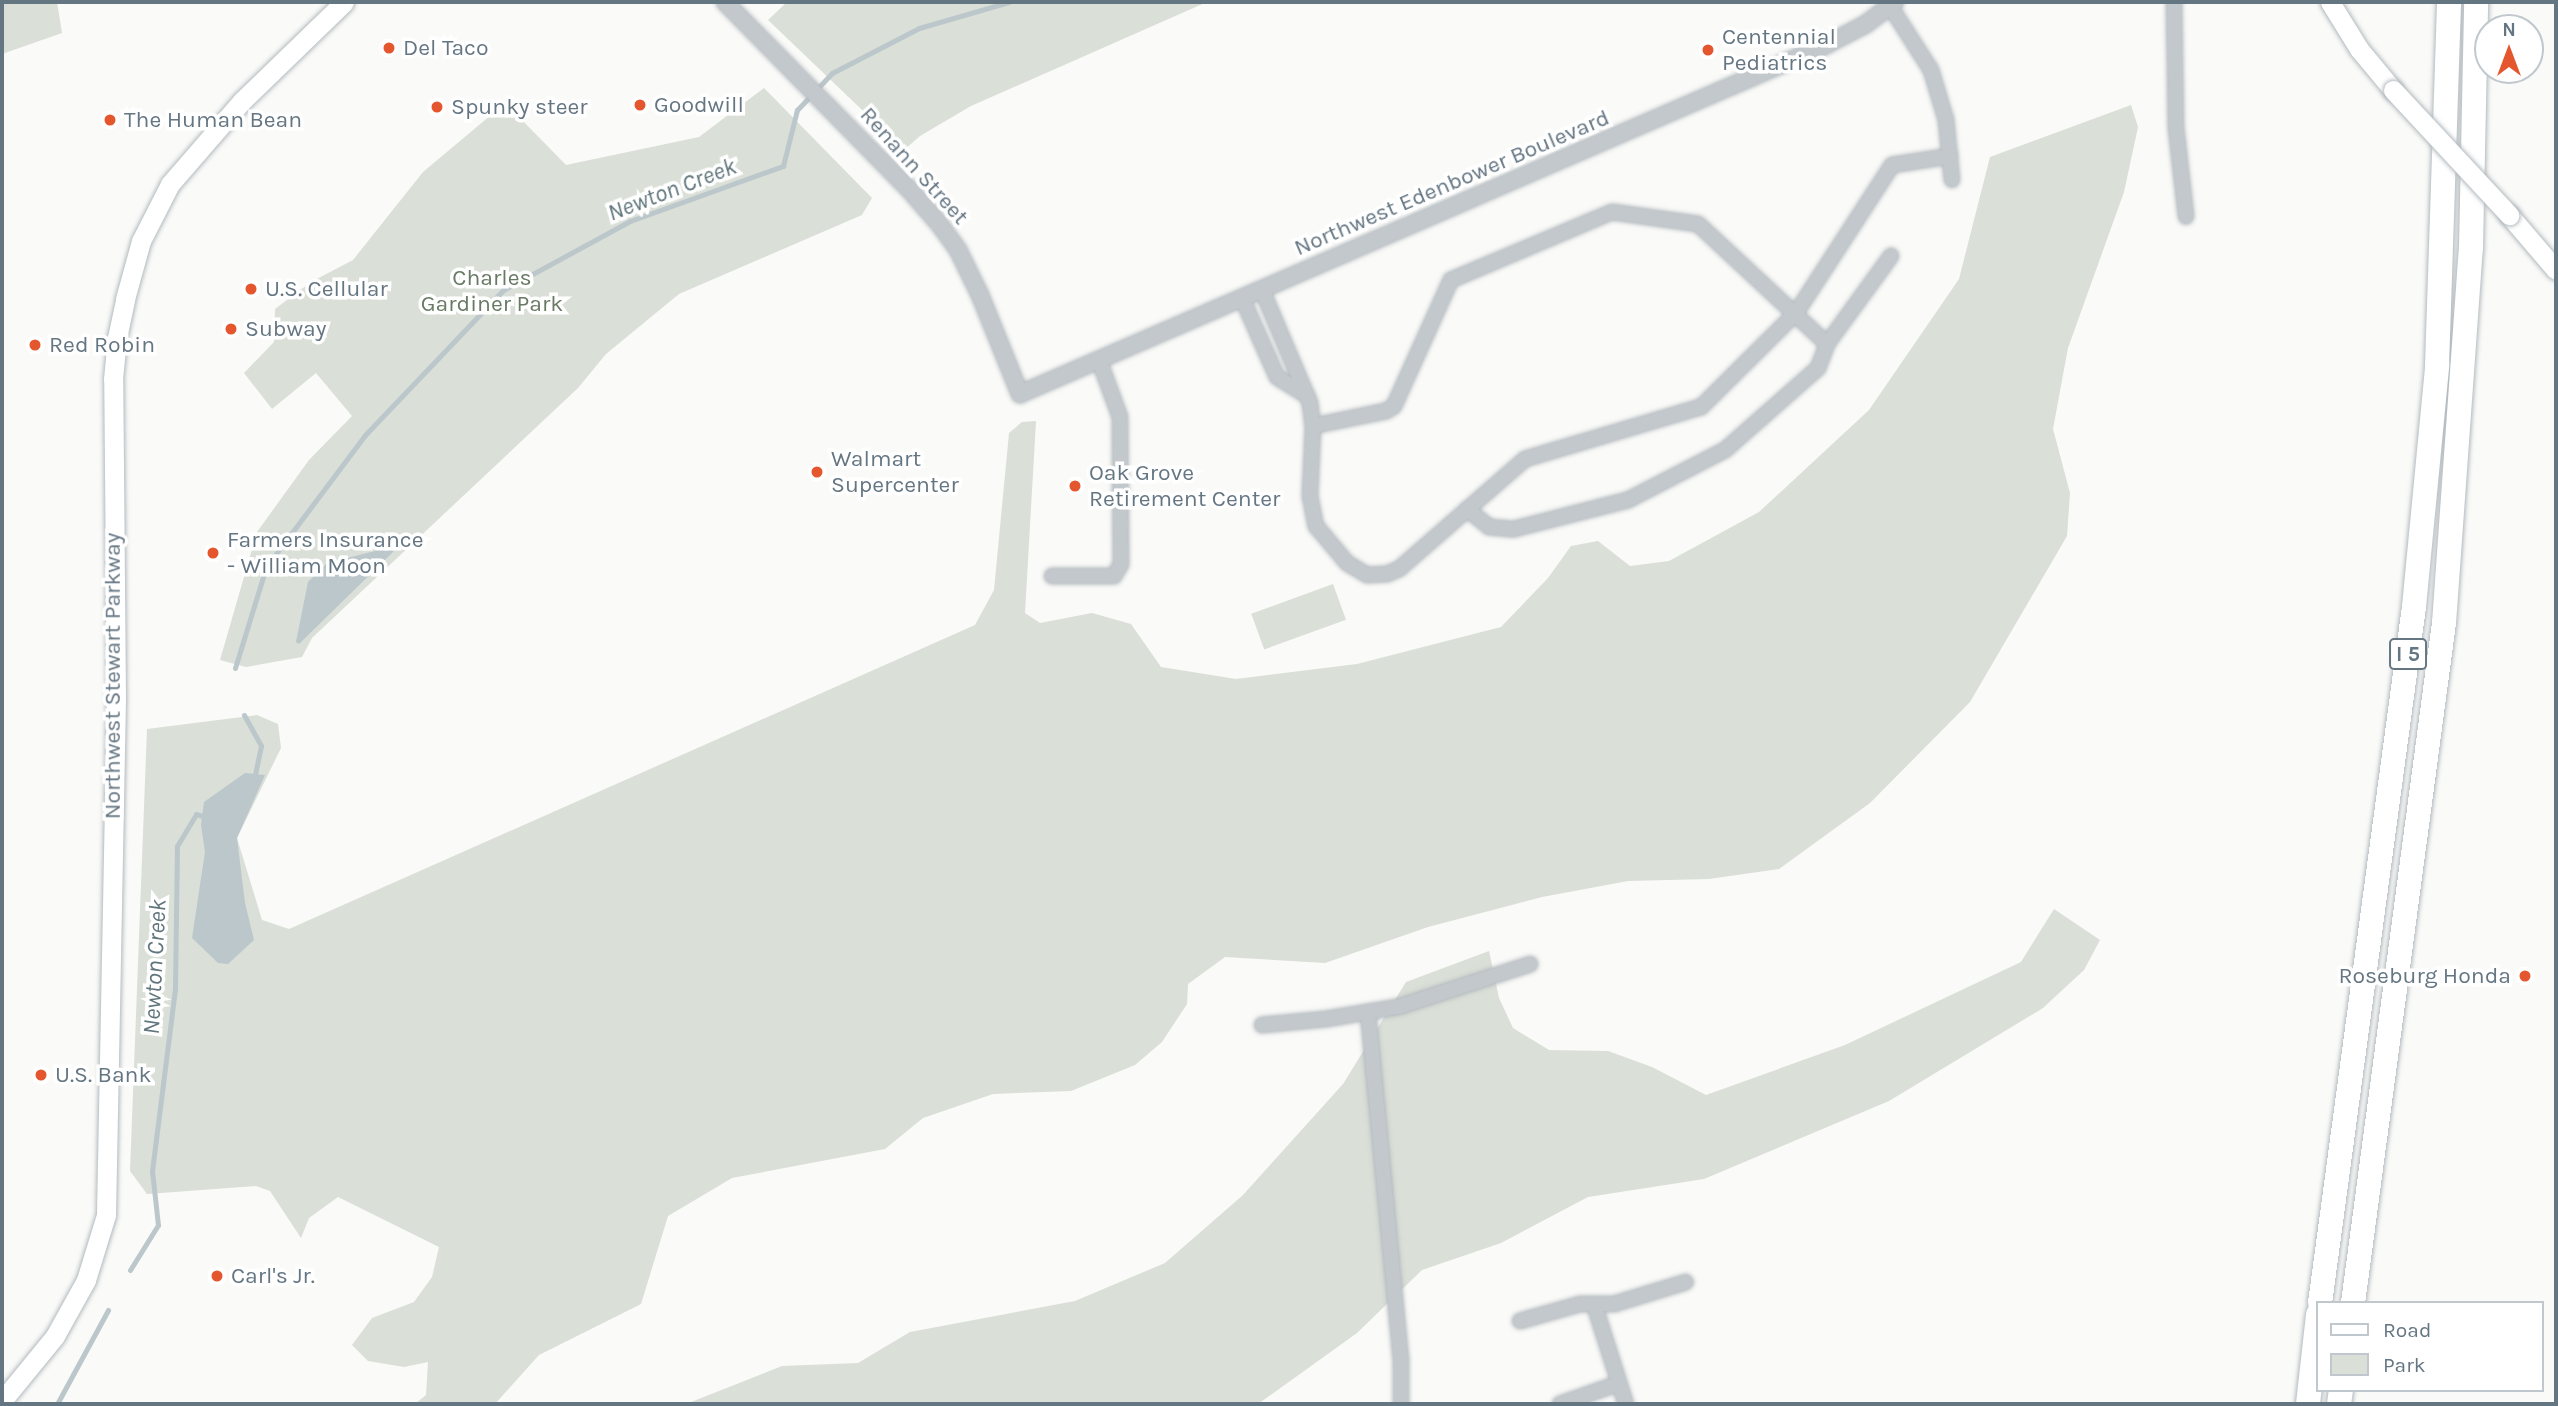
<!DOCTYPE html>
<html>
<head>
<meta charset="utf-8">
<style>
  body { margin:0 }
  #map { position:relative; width:2558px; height:1406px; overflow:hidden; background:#fafaf8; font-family:Karla,sans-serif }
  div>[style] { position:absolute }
  .green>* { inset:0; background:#dadfd7; transform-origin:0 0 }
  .water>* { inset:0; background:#bbc7cb }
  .stream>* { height:5px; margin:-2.5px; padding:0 2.5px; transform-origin:2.5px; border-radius:2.5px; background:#bbc7cb }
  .roads { filter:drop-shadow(0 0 2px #b3babf) drop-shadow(0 0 2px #b3babf) }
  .minor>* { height:14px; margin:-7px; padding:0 7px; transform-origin:7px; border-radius:7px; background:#c3c8cc }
  .tertiary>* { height:16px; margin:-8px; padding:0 8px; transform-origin:8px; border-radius:8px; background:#c3c8cc }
  .secondary>* { height:19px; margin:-9.5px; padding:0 9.5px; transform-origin:9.5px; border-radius:9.5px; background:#fff }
  .motorway>* { height:24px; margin:-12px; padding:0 12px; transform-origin:12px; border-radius:12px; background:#fff }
  .bridges { filter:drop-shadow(0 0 2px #b3babf) drop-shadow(0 0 2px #b3babf) }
  .secondary-bridge>* { height:19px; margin:-9.5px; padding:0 9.5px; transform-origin:9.5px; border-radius:9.5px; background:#fff }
  .dots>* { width:19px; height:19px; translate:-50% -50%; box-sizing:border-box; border:4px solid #fff; border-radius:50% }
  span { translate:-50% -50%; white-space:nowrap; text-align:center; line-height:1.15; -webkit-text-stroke:7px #fff; paint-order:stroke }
  .shield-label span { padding:2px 5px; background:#fff; border:2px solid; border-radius:5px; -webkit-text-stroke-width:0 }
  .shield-label { font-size:21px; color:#657683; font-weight:700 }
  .poi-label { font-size:23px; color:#657683 }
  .left { translate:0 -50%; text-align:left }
  .right { translate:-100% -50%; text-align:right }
  .street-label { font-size:23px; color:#657683 }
  .park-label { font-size:23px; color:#687a64 }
  .water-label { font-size:24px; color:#60757c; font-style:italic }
  .frame { position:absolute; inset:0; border:4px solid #657683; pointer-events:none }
  .legend { position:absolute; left:2316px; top:1301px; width:228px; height:91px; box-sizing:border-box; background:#fff; border:2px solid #c1c8cd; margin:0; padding:9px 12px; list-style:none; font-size:21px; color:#657683 }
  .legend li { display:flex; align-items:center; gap:14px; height:35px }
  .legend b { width:35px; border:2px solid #c1c8cd }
  .north { position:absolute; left:2474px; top:14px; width:70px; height:70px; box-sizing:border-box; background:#fff; border:2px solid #c1c8cd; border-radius:50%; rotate:0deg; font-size:19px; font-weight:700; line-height:28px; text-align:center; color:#657683 }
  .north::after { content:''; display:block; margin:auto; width:24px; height:32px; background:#e4572e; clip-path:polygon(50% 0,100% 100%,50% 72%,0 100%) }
</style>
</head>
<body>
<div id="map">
  <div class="green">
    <i style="clip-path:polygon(2px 2px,57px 2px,62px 33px,2px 54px)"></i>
    <i style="clip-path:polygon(787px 2px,1207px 2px,971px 106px,920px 136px,904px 150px,768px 20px)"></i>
    <i style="clip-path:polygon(764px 88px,872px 198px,862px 215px,679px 294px,606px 354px,578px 388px,312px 638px,302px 657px,246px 667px,220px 660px,257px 532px,309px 460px,352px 416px,316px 373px,272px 409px,244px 373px,274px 342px,275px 309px,311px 282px,353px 260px,423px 172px,491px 115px,520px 118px,566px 165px,699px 137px)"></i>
    <i style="clip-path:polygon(2131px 105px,2138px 127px,2124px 192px,2068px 348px,2053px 429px,2070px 493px,2067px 536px,1970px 702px,1870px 803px,1779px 869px,1709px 879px,1628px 881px,1542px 897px,1428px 927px,1325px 963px,1225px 957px,1188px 984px,1187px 1004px,1162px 1042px,1135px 1065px,1071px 1091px,993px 1094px,923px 1118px,885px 1149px,732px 1178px,668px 1216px,641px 1304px,539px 1355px,495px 1404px,415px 1404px,426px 1395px,428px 1362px,404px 1367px,368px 1361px,352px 1345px,372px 1318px,414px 1302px,432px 1277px,439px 1247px,338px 1197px,309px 1218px,301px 1238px,270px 1191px,256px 1186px,147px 1194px,130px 1171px,147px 729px,257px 715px,278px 724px,281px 748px,237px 838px,262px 920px,289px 929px,975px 625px,994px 590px,1009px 433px,1022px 422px,1036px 421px,1025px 613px,1040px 623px,1092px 613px,1131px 624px,1161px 667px,1236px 679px,1357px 664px,1501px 627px,1548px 578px,1571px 546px,1598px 541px,1630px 566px,1669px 561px,1759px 512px,1869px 410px,1959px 279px,1990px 157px)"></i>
    <i style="left:1333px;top:584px;width:38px;height:87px;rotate:70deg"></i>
    <i style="clip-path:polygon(2054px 909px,2100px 940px,2084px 970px,2043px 1008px,1889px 1101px,1704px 1179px,1588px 1197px,1501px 1243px,1422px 1270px,1357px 1333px,1258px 1404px,686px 1404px,782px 1366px,858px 1363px,910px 1332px,1075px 1301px,1165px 1263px,1243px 1195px,1343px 1084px,1406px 982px,1489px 951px,1499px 998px,1513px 1028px,1549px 1050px,1608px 1051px,1652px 1067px,1706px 1095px,1845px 1045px,2021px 962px)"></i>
  </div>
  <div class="water">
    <i style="clip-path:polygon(395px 546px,393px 552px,299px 644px,296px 642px,308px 582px,327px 563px)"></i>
    <i style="clip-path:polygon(245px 773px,265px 775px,237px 838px,245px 903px,254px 940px,228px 964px,218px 963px,192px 938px,205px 852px,201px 825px,204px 802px)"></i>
  </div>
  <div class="stream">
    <i style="left:235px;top:668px;width:106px;rotate:-72.9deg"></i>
    <i style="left:266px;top:567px;width:165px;rotate:-53.1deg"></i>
    <i style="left:365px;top:435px;width:200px;rotate:-46.4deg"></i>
    <i style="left:503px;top:290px;width:145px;rotate:-28.5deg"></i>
    <i style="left:630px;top:221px;width:163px;rotate:-19.8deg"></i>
    <i style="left:783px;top:166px;width:58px;rotate:-76deg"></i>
    <i style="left:797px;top:110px;width:51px;rotate:-46.6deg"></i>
    <i style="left:832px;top:73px;width:98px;rotate:-27.3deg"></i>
    <i style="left:919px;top:28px;width:94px;rotate:-16.1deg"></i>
    <i style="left:244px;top:715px;width:35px;rotate:61deg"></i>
    <i style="left:261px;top:746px;width:35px;rotate:102deg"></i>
    <i style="left:130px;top:1270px;width:53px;rotate:-58.1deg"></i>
    <i style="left:158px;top:1225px;width:54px;rotate:-96.3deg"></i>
    <i style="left:152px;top:1171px;width:184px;rotate:-82.8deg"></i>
    <i style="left:175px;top:988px;width:142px;rotate:-89.2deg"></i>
    <i style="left:177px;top:846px;width:37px;rotate:-59deg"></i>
    <i style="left:196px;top:814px;width:10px;rotate:17deg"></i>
    <i style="left:57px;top:1404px;width:107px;rotate:-61.5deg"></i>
  </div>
  <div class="roads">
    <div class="minor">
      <i style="left:2174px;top:2px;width:126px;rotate:89.1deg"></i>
      <i style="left:2176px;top:128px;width:89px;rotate:83.5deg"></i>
      <i style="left:1890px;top:6px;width:76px;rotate:57.4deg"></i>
      <i style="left:1931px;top:70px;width:52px;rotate:73.3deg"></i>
      <i style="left:1946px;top:120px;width:60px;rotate:84.3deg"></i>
      <i style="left:1262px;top:290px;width:123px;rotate:67deg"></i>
      <i style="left:1310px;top:403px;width:23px;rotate:83deg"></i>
      <i style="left:1313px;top:426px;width:70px;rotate:92.5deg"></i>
      <i style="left:1310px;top:496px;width:31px;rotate:79deg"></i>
      <i style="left:1316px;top:526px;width:48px;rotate:50deg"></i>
      <i style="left:1347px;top:563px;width:23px;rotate:31deg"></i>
      <i style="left:1367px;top:575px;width:20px;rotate:-3deg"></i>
      <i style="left:1387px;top:574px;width:13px;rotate:-23deg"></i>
      <i style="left:1399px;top:569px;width:167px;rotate:-41.1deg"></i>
      <i style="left:1525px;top:459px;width:184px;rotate:-16.5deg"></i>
      <i style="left:1701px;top:407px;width:134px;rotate:-44.7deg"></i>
      <i style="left:1796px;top:313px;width:176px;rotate:-57deg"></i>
      <i style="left:1892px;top:165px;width:59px;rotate:-8.8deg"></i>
      <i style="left:1242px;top:298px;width:86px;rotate:66.1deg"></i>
      <i style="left:1277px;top:377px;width:36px;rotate:32deg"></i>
      <i style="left:1313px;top:426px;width:75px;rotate:-11.6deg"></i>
      <i style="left:1386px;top:411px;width:9px;rotate:-32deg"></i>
      <i style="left:1394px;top:406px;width:138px;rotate:-65.7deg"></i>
      <i style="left:1451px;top:280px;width:175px;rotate:-22.9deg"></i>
      <i style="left:1612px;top:212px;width:87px;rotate:7.9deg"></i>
      <i style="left:1698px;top:224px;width:176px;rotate:42.9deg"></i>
      <i style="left:1467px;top:509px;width:28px;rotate:39deg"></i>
      <i style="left:1489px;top:527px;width:25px;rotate:5deg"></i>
      <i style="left:1514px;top:529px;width:118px;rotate:-14.3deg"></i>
      <i style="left:1628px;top:500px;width:109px;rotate:-27.3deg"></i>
      <i style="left:1725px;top:450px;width:124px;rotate:-41.4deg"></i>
      <i style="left:1818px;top:368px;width:26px;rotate:-69deg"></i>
      <i style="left:1827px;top:344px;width:109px;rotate:-54deg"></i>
      <i style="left:1052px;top:576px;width:62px"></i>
      <i style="left:1114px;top:576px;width:14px;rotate:-60deg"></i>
      <i style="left:1121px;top:564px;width:147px;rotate:-90.4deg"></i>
      <i style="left:1120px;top:417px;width:61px;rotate:-110.2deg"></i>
      <i style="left:1368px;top:1012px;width:349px;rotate:84.6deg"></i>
      <i style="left:1401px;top:1359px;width:45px;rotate:90deg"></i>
      <i style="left:1262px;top:1025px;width:64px;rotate:-5.4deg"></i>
      <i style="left:1326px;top:1019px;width:73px;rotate:-9.5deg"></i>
      <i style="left:1398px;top:1007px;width:139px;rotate:-18deg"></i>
      <i style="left:1594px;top:1304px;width:105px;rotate:72.3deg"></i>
      <i style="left:1520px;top:1321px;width:62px;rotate:-15.8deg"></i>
      <i style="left:1580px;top:1304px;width:34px"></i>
      <i style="left:1614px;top:1304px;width:75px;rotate:-17deg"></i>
      <i style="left:1560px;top:1404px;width:60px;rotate:-19.3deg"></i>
    </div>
    <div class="tertiary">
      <i style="left:725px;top:2px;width:261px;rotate:45.5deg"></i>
      <i style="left:908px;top:188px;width:49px;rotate:49.1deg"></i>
      <i style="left:940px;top:225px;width:31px;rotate:54deg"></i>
      <i style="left:958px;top:250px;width:50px;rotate:63.9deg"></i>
      <i style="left:980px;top:295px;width:107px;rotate:68deg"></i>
      <i style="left:1020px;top:394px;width:878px;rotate:-23.41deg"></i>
      <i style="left:1826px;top:45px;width:45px;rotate:-27.7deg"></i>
      <i style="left:1866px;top:24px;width:36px;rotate:-37deg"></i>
    </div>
    <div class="secondary">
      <i style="left:2330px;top:2px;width:55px;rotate:58.3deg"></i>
      <i style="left:2359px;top:49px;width:53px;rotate:50.3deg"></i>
      <i style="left:2509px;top:215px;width:72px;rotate:49.5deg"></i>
      <i style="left:2px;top:1401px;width:84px;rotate:-50.8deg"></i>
      <i style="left:55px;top:1336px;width:64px;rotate:-61deg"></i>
      <i style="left:86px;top:1280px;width:68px;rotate:-72.9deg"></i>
      <i style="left:106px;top:1215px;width:518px;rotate:-88.89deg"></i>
      <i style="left:116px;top:697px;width:318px;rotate:-90.5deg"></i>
      <i style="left:113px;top:379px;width:41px;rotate:-84.4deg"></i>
      <i style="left:117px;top:338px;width:40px;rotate:-78deg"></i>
      <i style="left:125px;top:299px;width:60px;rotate:-74.6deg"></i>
      <i style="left:141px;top:241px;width:64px;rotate:-63deg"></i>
      <i style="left:170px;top:184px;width:110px;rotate:-49.1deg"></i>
      <i style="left:242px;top:101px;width:142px;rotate:-44.1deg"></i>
    </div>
    <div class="motorway">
      <i style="left:2320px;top:1303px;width:702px;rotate:-82.31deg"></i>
      <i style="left:2414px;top:607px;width:242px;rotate:-84.5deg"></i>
      <i style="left:2437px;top:366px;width:364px;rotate:-88.1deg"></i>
      <i style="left:2353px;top:1303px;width:686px;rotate:-82.38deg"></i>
      <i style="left:2444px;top:623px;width:376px;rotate:-85.9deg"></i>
      <i style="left:2471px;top:248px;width:246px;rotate:-88.8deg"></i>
      <i style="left:2308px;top:1404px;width:90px;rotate:-83.6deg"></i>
      <i style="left:2339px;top:1404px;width:14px;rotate:-82deg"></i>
    </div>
  </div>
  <div class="bridges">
    <div class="secondary-bridge">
      <i style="left:2393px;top:90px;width:171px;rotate:47.1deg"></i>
    </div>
  </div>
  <div class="dots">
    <i style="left:389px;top:48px;background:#e4572e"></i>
    <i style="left:1708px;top:50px;background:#e4572e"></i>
    <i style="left:640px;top:105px;background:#e4572e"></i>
    <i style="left:437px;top:107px;background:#e4572e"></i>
    <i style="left:110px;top:120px;background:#e4572e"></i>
    <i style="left:251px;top:289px;background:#e4572e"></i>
    <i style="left:231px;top:329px;background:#e4572e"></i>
    <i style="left:35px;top:345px;background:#e4572e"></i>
    <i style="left:817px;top:472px;background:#e4572e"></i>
    <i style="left:1075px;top:486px;background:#e4572e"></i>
    <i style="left:213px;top:553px;background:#e4572e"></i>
    <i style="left:2525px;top:976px;background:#e4572e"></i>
    <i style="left:41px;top:1075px;background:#e4572e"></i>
    <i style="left:217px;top:1276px;background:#e4572e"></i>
  </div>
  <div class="shield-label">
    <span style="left:2408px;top:654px">I 5</span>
  </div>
  <div class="poi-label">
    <span class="left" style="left:1722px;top:50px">Centennial<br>Pediatrics</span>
    <span class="left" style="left:403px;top:48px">Del Taco</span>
    <span class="left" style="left:654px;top:105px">Goodwill</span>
    <span class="left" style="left:451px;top:107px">Spunky steer</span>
    <span class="left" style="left:124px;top:120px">The Human Bean</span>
    <span class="left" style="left:265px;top:289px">U.S. Cellular</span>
    <span class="left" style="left:245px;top:329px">Subway</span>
    <span class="left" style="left:49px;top:345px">Red Robin</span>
    <span class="left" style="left:831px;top:472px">Walmart<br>Supercenter</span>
    <span class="left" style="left:1089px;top:486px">Oak Grove<br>Retirement Center</span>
    <span class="left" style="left:227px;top:553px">Farmers Insurance<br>- William Moon</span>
    <span class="right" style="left:2511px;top:976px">Roseburg Honda</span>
    <span class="left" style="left:55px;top:1075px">U.S. Bank</span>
    <span class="left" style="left:231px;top:1276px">Carl's Jr.</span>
  </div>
  <div class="street-label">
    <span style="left:914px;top:166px;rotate:48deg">Renann Street</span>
    <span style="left:1452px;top:183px;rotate:-23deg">Northwest Edenbower Boulevard</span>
    <span style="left:113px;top:676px;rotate:-90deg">Northwest Stewart Parkway</span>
  </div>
  <div class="park-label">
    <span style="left:492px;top:291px">Charles<br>Gardiner Park</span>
  </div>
  <div class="water-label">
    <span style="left:672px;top:190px;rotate:-21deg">Newton Creek</span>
    <span style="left:155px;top:967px;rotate:-87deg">Newton Creek</span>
  </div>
  <div class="frame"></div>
  <ul class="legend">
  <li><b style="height:9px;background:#fff"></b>Road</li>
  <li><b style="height:19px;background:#dadfd7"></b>Park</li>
  </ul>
  <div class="north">N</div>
</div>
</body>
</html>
